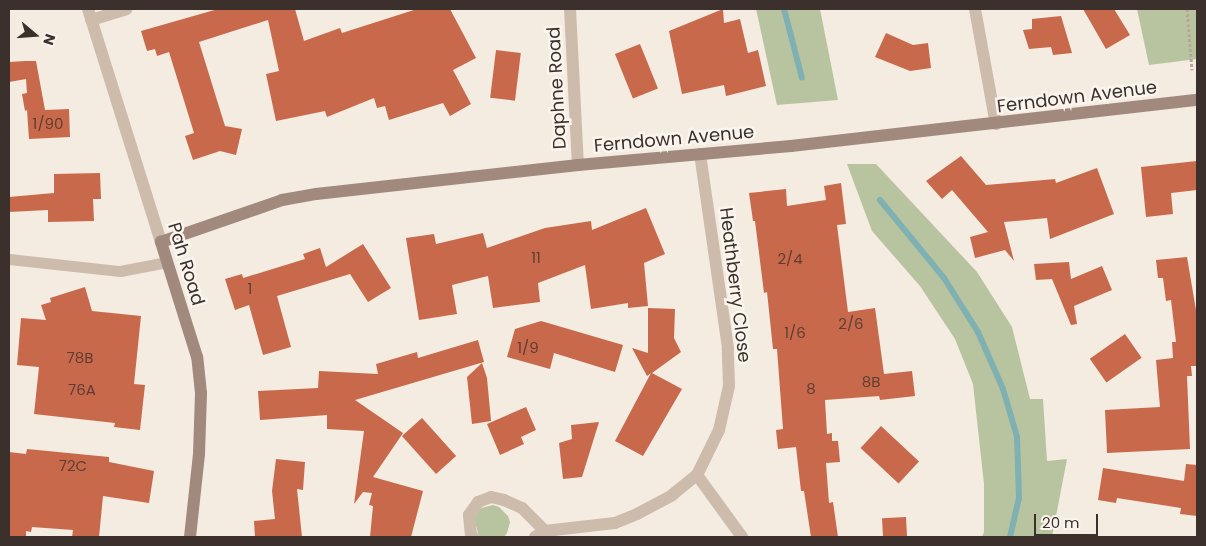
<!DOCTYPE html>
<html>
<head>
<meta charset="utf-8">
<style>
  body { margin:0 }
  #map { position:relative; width:1206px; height:546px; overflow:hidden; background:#f4ebe1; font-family:Poppins,sans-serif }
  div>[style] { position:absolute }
  .green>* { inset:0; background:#b8c4a0 }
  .stream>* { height:6px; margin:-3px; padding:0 3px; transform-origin:3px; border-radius:3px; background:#7fb0b2 }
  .building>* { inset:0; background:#c8694b; transform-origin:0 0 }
  .path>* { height:3px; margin-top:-1.5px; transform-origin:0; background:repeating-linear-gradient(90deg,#b9a596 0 2.5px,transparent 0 5px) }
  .lane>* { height:11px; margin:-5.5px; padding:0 5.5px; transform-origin:5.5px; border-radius:5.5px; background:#cdbbac }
  .street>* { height:12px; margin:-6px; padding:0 6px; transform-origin:6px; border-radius:6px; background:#cdbbac }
  .secondary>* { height:12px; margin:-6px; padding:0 6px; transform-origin:6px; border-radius:6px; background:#a18a7d }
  span { translate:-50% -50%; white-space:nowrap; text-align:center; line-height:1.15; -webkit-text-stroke:5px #fbf5ee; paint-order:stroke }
  .number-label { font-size:15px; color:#5e3e33 }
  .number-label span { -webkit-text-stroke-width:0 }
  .street-label { font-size:18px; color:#3b302b }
  .frame { position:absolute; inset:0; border:10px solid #3b302b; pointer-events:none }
  .north { position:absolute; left:10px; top:10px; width:50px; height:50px; -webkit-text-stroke:4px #fbf5ee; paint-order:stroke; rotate:108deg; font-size:14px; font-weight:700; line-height:20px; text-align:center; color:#3b302b }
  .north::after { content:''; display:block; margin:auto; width:18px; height:22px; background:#3b302b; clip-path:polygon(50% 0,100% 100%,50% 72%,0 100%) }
  .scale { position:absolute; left:1034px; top:514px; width:64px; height:22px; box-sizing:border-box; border:2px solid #3b302b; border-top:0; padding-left:6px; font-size:15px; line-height:18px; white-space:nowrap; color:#3b302b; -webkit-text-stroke:4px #fbf5ee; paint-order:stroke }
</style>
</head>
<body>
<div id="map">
  <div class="green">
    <i style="clip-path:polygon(756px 9px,820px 9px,838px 100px,777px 105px)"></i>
    <i style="clip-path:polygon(1137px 9px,1197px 9px,1197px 59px,1149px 65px)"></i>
    <i style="clip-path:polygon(847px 164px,876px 164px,977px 272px,1012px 327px,1030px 399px,1043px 399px,1047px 461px,1067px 459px,1052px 537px,982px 537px,984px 532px,984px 484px,973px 384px,955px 339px,920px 286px,872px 231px)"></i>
    <i style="clip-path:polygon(493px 505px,499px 507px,508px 516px,510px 522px,507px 533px,504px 537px,479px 537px,474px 518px,481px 508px)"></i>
  </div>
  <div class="stream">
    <i style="left:784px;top:9px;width:71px;rotate:75.4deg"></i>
    <i style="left:880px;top:200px;width:101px;rotate:50.6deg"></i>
    <i style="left:944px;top:278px;width:64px;rotate:57.8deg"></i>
    <i style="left:978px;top:332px;width:62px;rotate:66.3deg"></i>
    <i style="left:1003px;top:389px;width:50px;rotate:73.7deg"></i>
    <i style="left:1017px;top:437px;width:61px;rotate:88.1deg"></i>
    <i style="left:1019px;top:498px;width:40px;rotate:103deg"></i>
  </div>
  <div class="building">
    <i style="clip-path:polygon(218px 9px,295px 9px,304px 41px,340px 28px,342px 33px,417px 9px,450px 9px,476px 58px,453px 70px,471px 104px,450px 116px,443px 103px,389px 120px,385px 106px,377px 108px,374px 98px,327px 117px,325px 111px,276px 121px,266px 74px,279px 71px,268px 20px,199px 42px,225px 126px,242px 129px,236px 155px,220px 151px,193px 160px,185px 136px,194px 133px,169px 52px,157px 56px,155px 49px,147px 51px,141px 31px)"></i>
    <i style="clip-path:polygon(723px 9px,724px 23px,740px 19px,748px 53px,758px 50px,766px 86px,726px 96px,724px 85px,682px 94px,669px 31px)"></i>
    <i style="clip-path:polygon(1083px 9px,1114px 9px,1130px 35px,1106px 49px)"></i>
    <i style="clip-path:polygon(1061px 16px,1072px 53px,1053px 55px,1051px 47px,1029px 49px,1023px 30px,1032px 29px,1032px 19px)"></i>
    <i style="clip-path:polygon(886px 33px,913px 45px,928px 43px,931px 68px,910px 71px,875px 57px)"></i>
    <i style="left:640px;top:44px;width:48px;height:27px;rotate:68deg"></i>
    <i style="left:496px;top:50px;width:25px;height:48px;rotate:7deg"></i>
    <i style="clip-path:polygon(25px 61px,36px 61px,45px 110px,69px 109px,70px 137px,29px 139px,27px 110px,25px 111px,22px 94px,27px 93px,26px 79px,9px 82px,9px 62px)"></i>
    <i style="clip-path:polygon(961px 156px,986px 185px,1055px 179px,1056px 183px,1097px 168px,1114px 214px,1050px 239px,1047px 218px,1004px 222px,1014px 261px,1005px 250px,975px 258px,970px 237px,988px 232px,952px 190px,942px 199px,926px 181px)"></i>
    <i style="clip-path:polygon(1197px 161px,1197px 190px,1171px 193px,1173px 214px,1146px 217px,1141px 167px)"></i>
    <i style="clip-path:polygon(100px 173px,101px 199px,93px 199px,94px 221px,48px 222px,48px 210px,9px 212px,9px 197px,54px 193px,54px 174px)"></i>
    <i style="clip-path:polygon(841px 183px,846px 224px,837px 225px,848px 312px,875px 308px,884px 374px,912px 371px,915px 396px,880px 400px,879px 396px,825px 400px,827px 434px,832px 433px,832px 441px,838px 441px,840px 462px,826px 463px,829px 503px,833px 502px,838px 537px,811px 537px,804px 491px,801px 491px,796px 447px,778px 449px,776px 430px,783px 429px,777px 349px,773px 349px,767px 292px,764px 293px,755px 221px,753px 221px,749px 193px,786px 189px,787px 206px,826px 200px,824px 186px)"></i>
    <i style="clip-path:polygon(646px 208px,665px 254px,644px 263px,648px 306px,628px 308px,628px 303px,591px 309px,585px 265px,538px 283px,540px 302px,493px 308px,488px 276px,452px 285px,457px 314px,419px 320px,406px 238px,434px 234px,436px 244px,483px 233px,487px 248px,545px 228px,591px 221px,592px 230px)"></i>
    <i style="clip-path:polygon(363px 244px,391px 288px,368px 302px,350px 274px,277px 296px,291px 347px,263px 355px,249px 305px,235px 310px,225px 279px,242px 274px,243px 278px,305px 259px,303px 254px,320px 248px,326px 267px)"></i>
    <i style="clip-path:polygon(1187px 257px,1197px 316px,1197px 366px,1191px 366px,1192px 376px,1187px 376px,1190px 449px,1107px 453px,1105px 410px,1160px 407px,1156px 360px,1173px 358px,1172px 342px,1176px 342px,1171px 300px,1166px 301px,1163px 278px,1158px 278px,1156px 260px)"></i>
    <i style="clip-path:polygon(1069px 262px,1071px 279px,1102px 266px,1112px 290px,1074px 306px,1077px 324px,1071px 325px,1052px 279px,1036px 280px,1034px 264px)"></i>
    <i style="clip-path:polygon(85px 287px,92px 311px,141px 316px,134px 384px,145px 385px,140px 430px,114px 427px,115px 423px,34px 414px,39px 367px,17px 365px,21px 318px,46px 320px,41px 305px,51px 302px,50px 298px)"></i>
    <i style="clip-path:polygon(648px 308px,675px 309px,674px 338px,681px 352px,652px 373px,682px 389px,643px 456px,615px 441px,651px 373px,647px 376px,632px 348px,648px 353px)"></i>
    <i style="clip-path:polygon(541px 321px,623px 345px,615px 372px,554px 353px,550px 369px,507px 357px,515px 329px)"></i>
    <i style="left:1125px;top:334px;width:29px;height:43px;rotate:55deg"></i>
    <i style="clip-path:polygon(478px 340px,484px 362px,355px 400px,403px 433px,373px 477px,423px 491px,411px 537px,370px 537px,373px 506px,369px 505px,372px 493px,363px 492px,354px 504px,364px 431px,327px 429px,327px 415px,260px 420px,258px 391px,318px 388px,319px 371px,378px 374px,376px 364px,417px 352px,418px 358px)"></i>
    <i style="clip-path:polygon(482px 363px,487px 378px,491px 421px,472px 424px,467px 377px)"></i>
    <i style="clip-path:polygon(526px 407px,536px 430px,521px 437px,524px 444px,500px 455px,487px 424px)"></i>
    <i style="left:422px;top:418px;width:51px;height:27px;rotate:48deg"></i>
    <i style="clip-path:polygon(599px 422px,582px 477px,563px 479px,559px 443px,572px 439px,571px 425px)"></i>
    <i style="left:881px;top:426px;width:52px;height:30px;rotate:43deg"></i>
    <i style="clip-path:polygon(27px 449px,109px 457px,109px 462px,154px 471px,149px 503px,103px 496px,99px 537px,72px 537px,73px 530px,32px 527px,31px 532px,26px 531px,26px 537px,9px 537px,9px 452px,26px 454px)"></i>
    <i style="clip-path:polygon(276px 459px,305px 462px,303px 490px,297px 489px,302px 537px,255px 537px,254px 521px,275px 519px,272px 491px)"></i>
    <i style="clip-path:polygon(1186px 464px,1197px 465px,1197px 516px,1180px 514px,1181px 508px,1117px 498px,1116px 503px,1098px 500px,1103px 468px,1184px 481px)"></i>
    <i style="left:906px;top:517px;width:20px;height:24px;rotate:87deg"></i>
  </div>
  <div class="path">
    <i style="left:1187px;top:9px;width:61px;rotate:85.3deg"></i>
  </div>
  <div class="lane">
    <i style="left:9px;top:259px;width:112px;rotate:6.2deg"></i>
    <i style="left:120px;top:271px;width:48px;rotate:-10.8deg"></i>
  </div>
  <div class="street">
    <i style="left:88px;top:9px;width:244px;rotate:72.6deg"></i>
    <i style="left:570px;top:9px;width:156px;rotate:87.1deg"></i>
    <i style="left:975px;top:9px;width:117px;rotate:79.7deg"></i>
    <i style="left:91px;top:20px;width:37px;rotate:-17deg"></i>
    <i style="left:697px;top:475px;width:77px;rotate:54deg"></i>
    <i style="left:473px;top:537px;width:3px;rotate:-135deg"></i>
    <i style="left:471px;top:535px;width:20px;rotate:-96deg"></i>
    <i style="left:469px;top:515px;width:16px;rotate:-55deg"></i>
    <i style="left:478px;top:502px;width:14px;rotate:-21deg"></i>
    <i style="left:491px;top:497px;width:13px;rotate:13deg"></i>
    <i style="left:504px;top:500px;width:20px;rotate:24deg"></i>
    <i style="left:522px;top:508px;width:33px;rotate:45deg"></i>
    <i style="left:535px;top:537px;width:12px;rotate:-31deg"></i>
    <i style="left:545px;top:531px;width:70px;rotate:-6.5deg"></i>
    <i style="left:615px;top:523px;width:24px;rotate:-22deg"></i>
    <i style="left:637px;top:514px;width:40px;rotate:-28deg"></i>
    <i style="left:672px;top:495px;width:32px;rotate:-39deg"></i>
    <i style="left:697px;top:475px;width:50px;rotate:-63.9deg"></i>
    <i style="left:719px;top:430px;width:45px;rotate:-77.2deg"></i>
    <i style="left:729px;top:386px;width:38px;rotate:-92deg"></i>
    <i style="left:728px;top:348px;width:196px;rotate:-98.2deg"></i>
  </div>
  <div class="secondary">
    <i style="left:190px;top:537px;width:83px;rotate:-83.8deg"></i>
    <i style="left:199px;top:454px;width:61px;rotate:-88.1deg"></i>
    <i style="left:201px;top:393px;width:36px;rotate:-96deg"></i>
    <i style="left:197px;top:357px;width:121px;rotate:-107.4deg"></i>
    <i style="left:161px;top:242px;width:128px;rotate:-19.1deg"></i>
    <i style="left:282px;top:200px;width:35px;rotate:-10deg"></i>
    <i style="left:316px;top:194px;width:264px;rotate:-6.3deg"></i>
    <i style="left:578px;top:165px;width:214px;rotate:-5.1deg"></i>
    <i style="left:791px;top:146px;width:409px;rotate:-6.5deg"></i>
  </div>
  <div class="number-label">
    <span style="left:48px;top:124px">1/90</span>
    <span style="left:536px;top:258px">11</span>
    <span style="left:790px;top:259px">2/4</span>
    <span style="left:250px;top:289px">1</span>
    <span style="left:851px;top:324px">2/6</span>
    <span style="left:795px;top:333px">1/6</span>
    <span style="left:528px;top:348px">1/9</span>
    <span style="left:80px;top:358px">78B</span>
    <span style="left:871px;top:382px">8B</span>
    <span style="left:811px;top:389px">8</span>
    <span style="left:82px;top:390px">76A</span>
    <span style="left:73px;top:466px">72C</span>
  </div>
  <div class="street-label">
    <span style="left:557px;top:88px;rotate:-93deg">Daphne Road</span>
    <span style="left:1077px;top:97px;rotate:-7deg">Ferndown Avenue</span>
    <span style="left:674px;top:139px;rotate:-5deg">Ferndown Avenue</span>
    <span style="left:186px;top:264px;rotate:73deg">Pah Road</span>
    <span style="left:735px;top:285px;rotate:83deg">Heathberry Close</span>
  </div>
  <div class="frame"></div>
  <div class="north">N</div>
  <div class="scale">20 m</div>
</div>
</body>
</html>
